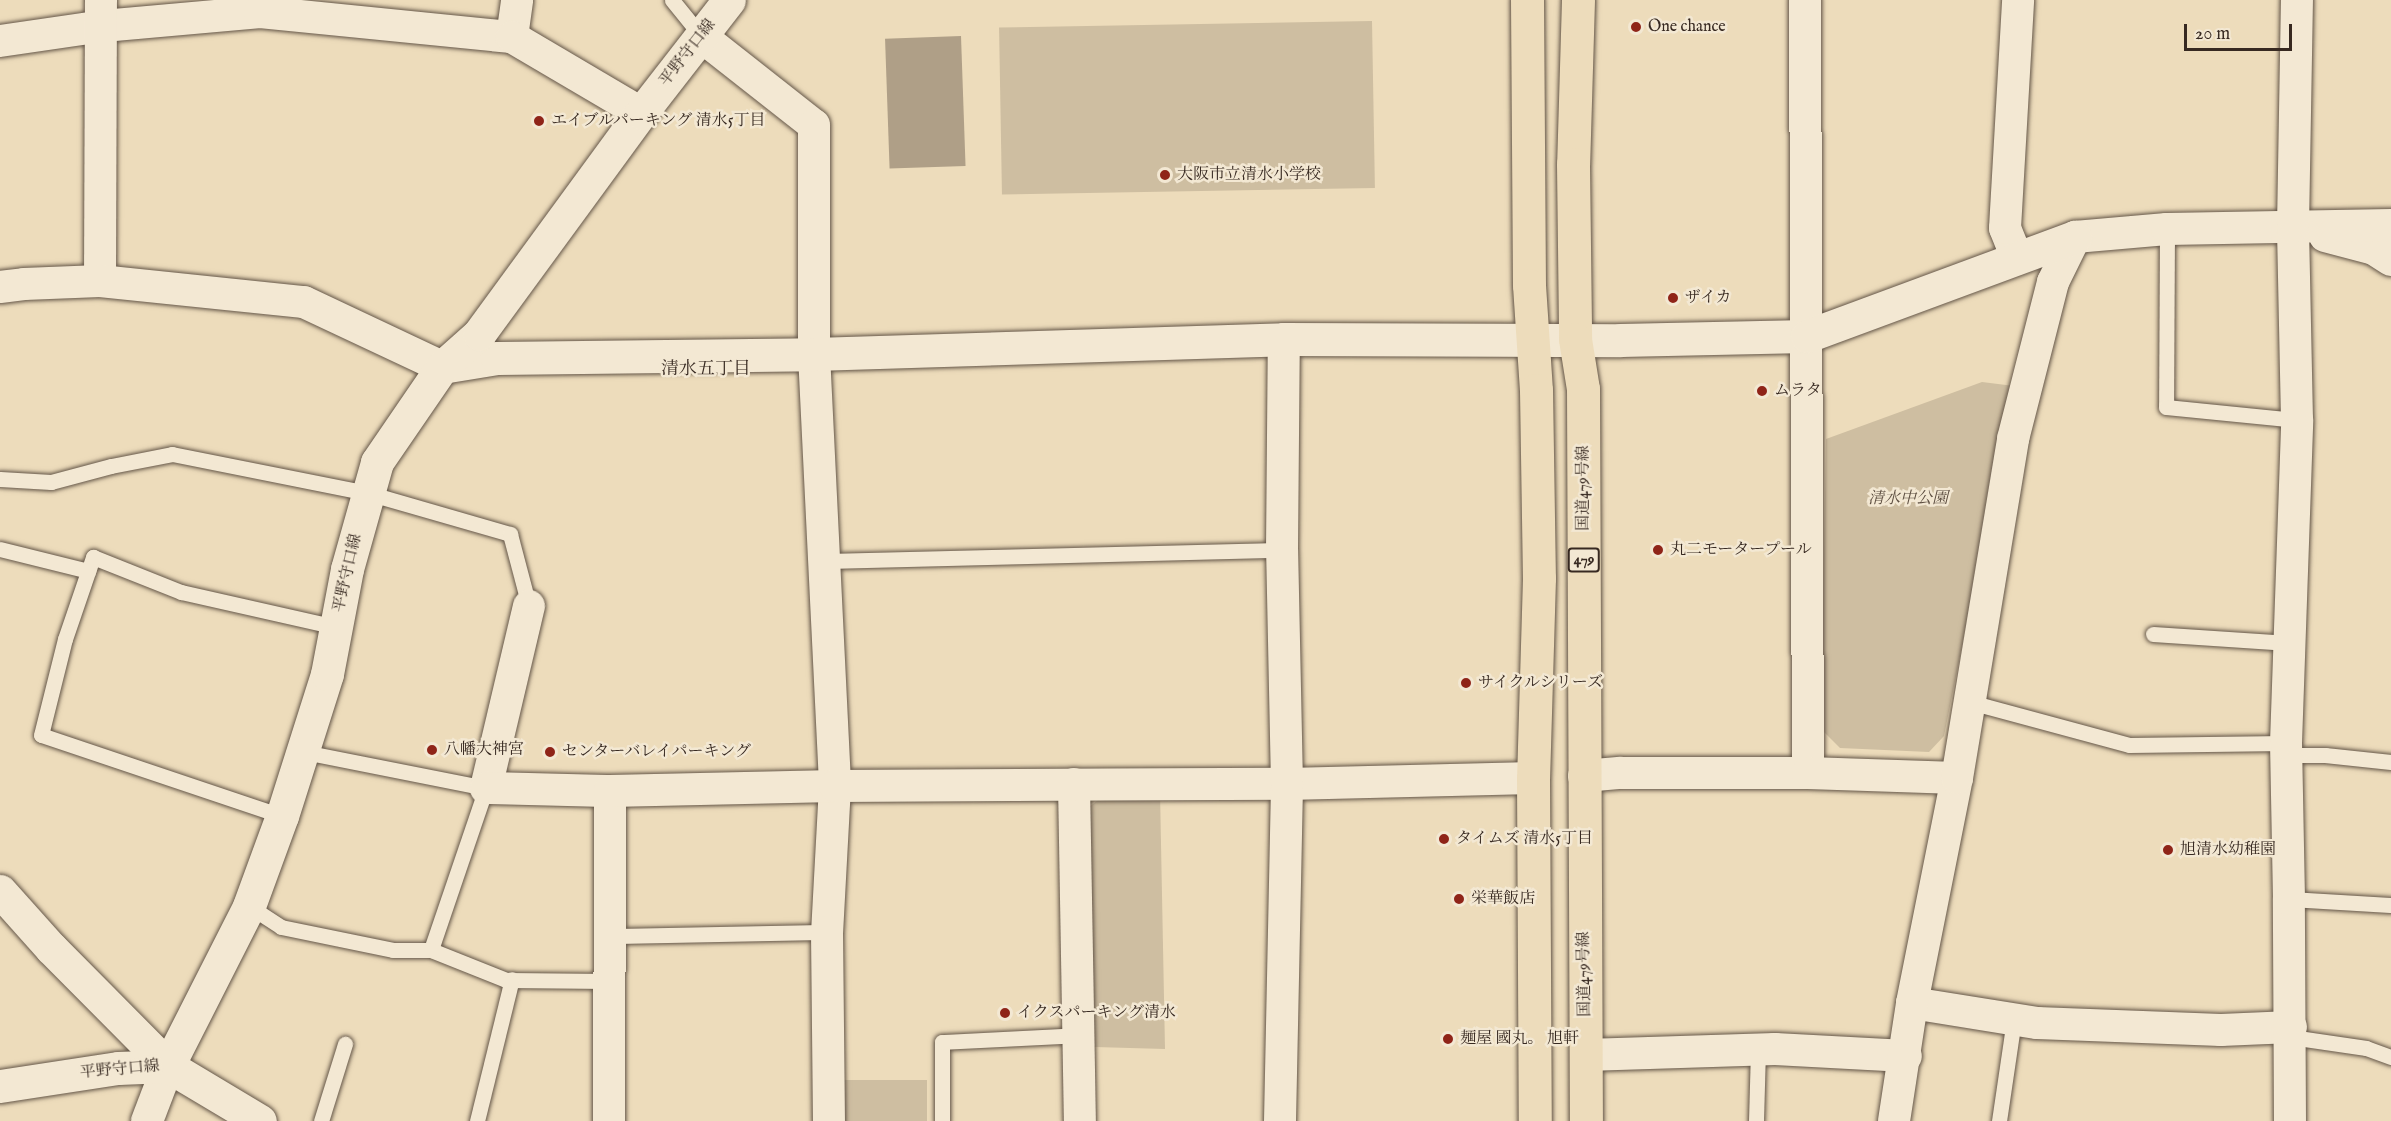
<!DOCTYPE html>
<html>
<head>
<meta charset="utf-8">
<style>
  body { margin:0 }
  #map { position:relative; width:2391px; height:1121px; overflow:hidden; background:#eddcbb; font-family:"IM FELL English","Noto Serif JP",serif }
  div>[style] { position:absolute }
  .green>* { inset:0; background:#cebea1; transform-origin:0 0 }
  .water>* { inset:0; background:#af9f87; transform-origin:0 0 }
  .roads { filter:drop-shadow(0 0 2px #645648) drop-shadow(0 0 2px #645648) }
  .service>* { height:15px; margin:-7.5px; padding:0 7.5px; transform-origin:7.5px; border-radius:7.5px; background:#f3e8d3 }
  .minor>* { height:32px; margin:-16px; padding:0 16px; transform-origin:16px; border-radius:16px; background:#f3e8d3 }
  .tertiary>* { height:33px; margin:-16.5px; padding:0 16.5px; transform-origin:16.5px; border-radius:16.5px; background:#f3e8d3 }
  .secondary>* { height:33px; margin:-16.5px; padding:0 16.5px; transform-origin:16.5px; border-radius:16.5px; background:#f3e8d3 }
  .trunk>* { height:33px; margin:-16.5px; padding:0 16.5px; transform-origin:16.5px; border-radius:16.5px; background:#eddcbb }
  .dots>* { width:16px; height:16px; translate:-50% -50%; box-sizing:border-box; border:3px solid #f3e8d3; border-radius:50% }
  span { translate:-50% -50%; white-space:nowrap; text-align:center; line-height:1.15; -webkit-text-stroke:5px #f3e8d3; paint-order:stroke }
  .shield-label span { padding:2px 4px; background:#f3e8d3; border:2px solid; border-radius:4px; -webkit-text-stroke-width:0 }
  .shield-label { font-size:15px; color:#372921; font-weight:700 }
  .poi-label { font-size:16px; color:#372921 }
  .left { translate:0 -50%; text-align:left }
  .street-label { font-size:16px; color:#372921 }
  .park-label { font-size:16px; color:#5d4e41; font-style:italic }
  .neighbourhood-label { font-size:18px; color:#372921 }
  .scale { position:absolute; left:2184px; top:24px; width:108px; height:27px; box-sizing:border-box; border:3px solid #372921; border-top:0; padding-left:8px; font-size:18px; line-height:21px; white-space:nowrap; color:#372921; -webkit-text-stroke:4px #f3e8d3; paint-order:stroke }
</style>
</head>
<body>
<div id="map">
  <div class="green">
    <i style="left:1372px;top:21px;width:167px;height:373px;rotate:89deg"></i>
    <i style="clip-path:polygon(1982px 382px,2014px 386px,1944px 736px,1929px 752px,1840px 748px,1821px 729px,1826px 439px)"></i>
    <i style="clip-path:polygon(1160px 792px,1165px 1049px,1095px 1047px,1089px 807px,1106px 794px)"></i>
    <i style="left:927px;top:1080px;width:41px;height:83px;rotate:90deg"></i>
  </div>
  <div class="water">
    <i style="left:961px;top:36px;width:130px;height:76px;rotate:88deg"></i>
  </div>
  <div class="roads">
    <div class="service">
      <i style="left:672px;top:0;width:48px;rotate:51deg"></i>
      <i style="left:2167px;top:229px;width:178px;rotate:90.3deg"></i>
      <i style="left:2166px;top:407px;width:132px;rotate:5.7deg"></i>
      <i style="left:0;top:479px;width:51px;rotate:3.4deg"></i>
      <i style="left:51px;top:482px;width:62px;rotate:-14.9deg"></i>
      <i style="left:111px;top:466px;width:62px;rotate:-11.1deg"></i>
      <i style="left:172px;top:454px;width:200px;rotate:11.3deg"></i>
      <i style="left:368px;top:493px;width:148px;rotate:16.1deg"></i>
      <i style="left:510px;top:534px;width:74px;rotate:75.2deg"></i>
      <i style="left:0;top:549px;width:91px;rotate:14deg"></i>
      <i style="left:824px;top:561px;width:458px;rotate:-1.4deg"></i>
      <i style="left:2153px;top:634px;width:136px;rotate:3.8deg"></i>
      <i style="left:1970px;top:702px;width:165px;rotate:15.1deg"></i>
      <i style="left:2129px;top:745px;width:157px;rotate:-0.7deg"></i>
      <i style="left:304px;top:752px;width:186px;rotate:11.2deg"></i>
      <i style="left:486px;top:788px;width:171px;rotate:108.8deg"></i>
      <i style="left:2286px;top:755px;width:39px"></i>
      <i style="left:2325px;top:755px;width:66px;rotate:6.1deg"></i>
      <i style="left:282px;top:816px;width:254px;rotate:-161.4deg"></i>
      <i style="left:41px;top:735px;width:99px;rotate:-76deg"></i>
      <i style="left:65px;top:639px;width:87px;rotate:-71.1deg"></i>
      <i style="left:93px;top:557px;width:95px;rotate:21.7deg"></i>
      <i style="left:181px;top:592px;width:159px;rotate:12.7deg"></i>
      <i style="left:2289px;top:899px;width:102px;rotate:3.4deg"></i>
      <i style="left:249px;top:906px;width:38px;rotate:33deg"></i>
      <i style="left:281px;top:927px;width:114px;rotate:11.6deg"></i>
      <i style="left:393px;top:950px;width:38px"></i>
      <i style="left:431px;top:950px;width:81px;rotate:21.8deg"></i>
      <i style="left:506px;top:980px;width:103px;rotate:0.6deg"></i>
      <i style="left:611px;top:936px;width:216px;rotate:-1.1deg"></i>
      <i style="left:2291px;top:1037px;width:76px;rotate:8.3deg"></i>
      <i style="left:2366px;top:1048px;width:27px;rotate:20deg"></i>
      <i style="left:321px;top:1121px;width:81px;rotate:-72.7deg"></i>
      <i style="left:477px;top:1121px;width:146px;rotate:-76.2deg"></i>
      <i style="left:942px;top:1121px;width:79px;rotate:-90deg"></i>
      <i style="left:942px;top:1042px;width:137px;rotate:-2.9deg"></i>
      <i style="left:1756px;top:1121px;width:72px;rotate:-88.4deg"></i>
      <i style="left:1999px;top:1121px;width:102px;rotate:-81.6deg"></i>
    </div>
    <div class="minor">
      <i style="left:1805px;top:0;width:773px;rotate:89.78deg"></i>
      <i style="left:512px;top:37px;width:37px;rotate:-82deg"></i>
      <i style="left:702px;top:37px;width:142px;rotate:38.2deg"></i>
      <i style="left:814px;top:125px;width:229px;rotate:90deg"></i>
      <i style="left:814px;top:354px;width:433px;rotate:87.2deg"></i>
      <i style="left:835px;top:786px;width:146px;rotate:93.1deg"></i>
      <i style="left:827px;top:932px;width:189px;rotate:89.4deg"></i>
      <i style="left:0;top:41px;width:104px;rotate:-8.3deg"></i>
      <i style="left:103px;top:26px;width:158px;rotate:-5.1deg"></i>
      <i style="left:260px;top:12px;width:253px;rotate:5.7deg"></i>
      <i style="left:512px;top:37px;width:150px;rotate:30.5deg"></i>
      <i style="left:2325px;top:236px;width:51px;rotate:14.9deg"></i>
      <i style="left:2374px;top:249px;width:20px;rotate:33deg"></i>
      <i style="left:2017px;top:258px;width:32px;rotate:-112deg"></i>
      <i style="left:2005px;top:228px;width:228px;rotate:-86.7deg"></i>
      <i style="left:100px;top:281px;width:281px;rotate:-89.8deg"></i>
      <i style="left:0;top:287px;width:24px;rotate:-7deg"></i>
      <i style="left:24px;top:284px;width:76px;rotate:-2.3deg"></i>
      <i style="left:100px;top:281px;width:205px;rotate:5.9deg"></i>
      <i style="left:304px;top:302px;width:153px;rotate:25.2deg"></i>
      <i style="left:529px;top:606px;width:187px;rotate:103.3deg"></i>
      <i style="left:486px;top:788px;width:124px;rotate:1.4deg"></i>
      <i style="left:1584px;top:776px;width:37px;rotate:-5deg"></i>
      <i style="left:1621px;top:773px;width:187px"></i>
      <i style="left:1808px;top:773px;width:149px;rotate:1.9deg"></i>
      <i style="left:1074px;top:784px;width:337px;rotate:89deg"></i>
      <i style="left:1912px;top:1003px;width:127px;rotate:9.1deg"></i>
      <i style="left:2037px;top:1023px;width:184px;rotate:2.2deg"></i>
      <i style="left:2221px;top:1030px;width:70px;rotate:-2.5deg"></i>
      <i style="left:1586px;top:1055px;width:189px;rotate:-1.8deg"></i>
      <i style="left:1775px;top:1049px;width:131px;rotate:3.1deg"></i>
      <i style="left:147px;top:1121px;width:59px;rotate:-69.1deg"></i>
      <i style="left:609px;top:1121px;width:330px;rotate:-89.8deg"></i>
      <i style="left:610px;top:791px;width:225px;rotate:-1.3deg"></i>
      <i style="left:835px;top:786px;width:452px;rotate:-0.3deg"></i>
      <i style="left:1287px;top:784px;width:246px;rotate:-1.4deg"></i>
      <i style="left:1280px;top:1121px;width:337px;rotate:-88.8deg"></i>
      <i style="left:1287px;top:784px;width:234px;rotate:-91.2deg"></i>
      <i style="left:1282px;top:550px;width:211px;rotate:-89.5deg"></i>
      <i style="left:1894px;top:1121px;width:119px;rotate:-81.3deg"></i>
      <i style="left:1912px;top:1003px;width:229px;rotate:-78.7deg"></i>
      <i style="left:1957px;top:778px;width:344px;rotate:-80.6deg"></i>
      <i style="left:2013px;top:439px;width:162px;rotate:-75.7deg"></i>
      <i style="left:2053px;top:282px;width:50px;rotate:-63.9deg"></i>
      <i style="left:2075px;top:237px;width:92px;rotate:-5deg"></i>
      <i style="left:2167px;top:229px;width:224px;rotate:-1deg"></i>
      <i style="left:2290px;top:1121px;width:222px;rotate:-90.3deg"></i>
      <i style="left:2289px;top:899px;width:156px;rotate:-91.1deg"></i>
      <i style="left:2286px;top:743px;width:323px;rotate:-88deg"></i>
      <i style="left:2297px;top:420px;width:193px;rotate:-91.2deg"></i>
      <i style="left:2293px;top:227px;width:227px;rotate:-89deg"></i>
    </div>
    <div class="tertiary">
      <i style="left:442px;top:367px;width:56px;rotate:-9.3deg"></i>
      <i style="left:497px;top:358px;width:317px;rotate:-0.7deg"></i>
      <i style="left:814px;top:354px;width:470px;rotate:-1.8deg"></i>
      <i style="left:1284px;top:339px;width:336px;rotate:0.2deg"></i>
      <i style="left:1620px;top:340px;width:187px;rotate:-1.2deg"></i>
      <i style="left:1807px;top:336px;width:286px;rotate:-20.3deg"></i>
      <i style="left:0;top:891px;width:76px;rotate:48.2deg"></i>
      <i style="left:51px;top:948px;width:166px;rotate:45.2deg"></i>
    </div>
    <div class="secondary">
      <i style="left:168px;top:1066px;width:179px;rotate:-63.1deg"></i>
      <i style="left:249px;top:906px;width:96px;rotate:-69.9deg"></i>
      <i style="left:282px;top:816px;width:149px;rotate:-72.4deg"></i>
      <i style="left:327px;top:674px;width:107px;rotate:-79.2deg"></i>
      <i style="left:347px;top:569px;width:111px;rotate:-74.3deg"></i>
      <i style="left:377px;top:462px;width:115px;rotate:-55.6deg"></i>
      <i style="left:442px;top:367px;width:50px;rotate:-41.7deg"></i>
      <i style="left:479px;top:334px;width:274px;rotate:-53.8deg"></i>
      <i style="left:641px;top:113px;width:143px;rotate:-52.1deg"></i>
      <i style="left:168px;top:1066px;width:107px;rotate:30.9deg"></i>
      <i style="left:0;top:1086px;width:119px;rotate:-8.7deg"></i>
      <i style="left:118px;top:1068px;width:50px;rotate:-2.3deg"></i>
    </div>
    <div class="trunk">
      <i style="left:1527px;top:0;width:285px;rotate:89.6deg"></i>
      <i style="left:1529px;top:285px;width:105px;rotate:86.2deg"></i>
      <i style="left:1536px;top:390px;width:188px;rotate:89.1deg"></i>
      <i style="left:1539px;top:578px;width:200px;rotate:91.7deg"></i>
      <i style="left:1533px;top:778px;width:343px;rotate:89.7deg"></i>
      <i style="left:1578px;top:0;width:164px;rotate:91.7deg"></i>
      <i style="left:1573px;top:164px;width:175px;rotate:89.3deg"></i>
      <i style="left:1575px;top:339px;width:51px;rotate:80.9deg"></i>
      <i style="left:1583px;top:389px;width:732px;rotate:89.77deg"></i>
    </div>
  </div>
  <div class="dots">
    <i style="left:1636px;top:27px;background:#8f2418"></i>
    <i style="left:539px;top:121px;background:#8f2418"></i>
    <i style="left:1165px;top:175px;background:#8f2418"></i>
    <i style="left:1673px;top:298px;background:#8f2418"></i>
    <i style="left:1762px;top:391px;background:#8f2418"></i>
    <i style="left:1658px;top:550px;background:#8f2418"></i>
    <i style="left:1466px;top:683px;background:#8f2418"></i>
    <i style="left:432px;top:750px;background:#8f2418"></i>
    <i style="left:550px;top:752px;background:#8f2418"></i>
    <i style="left:1444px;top:839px;background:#8f2418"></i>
    <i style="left:2168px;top:850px;background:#8f2418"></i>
    <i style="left:1459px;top:899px;background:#8f2418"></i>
    <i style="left:1005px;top:1013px;background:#8f2418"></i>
    <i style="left:1448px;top:1039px;background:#8f2418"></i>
  </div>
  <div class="shield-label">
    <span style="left:1584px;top:560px">479</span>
  </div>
  <div class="poi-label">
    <span class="left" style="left:1648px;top:27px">One chance</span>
    <span class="left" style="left:551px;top:121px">エイブルパーキング 清水5丁目</span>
    <span class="left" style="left:1177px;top:175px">大阪市立清水小学校</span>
    <span class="left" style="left:1685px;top:298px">ザイカ</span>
    <span class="left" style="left:1774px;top:391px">ムラタ</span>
    <span class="left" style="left:1670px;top:550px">丸二モータープール</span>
    <span class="left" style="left:1478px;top:683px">サイクルシリーズ</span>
    <span class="left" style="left:444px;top:750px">八幡大神宮</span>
    <span class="left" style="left:562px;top:752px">センターバレイパーキング</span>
    <span class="left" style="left:1456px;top:839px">タイムズ 清水5丁目</span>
    <span class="left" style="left:2180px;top:850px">旭清水幼稚園</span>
    <span class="left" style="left:1471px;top:899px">栄華飯店</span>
    <span class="left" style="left:1017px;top:1013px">イクスパーキング清水</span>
    <span class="left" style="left:1460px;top:1039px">麺屋 國丸。 旭軒</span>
  </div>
  <div class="street-label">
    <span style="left:688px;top:53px;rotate:-52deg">平野守口線</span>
    <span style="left:1584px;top:488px;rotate:-90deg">国道479号線</span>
    <span style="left:348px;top:573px;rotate:-77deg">平野守口線</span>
    <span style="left:1585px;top:974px;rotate:-91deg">国道479号線</span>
    <span style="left:120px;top:1070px;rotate:-5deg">平野守口線</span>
  </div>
  <div class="park-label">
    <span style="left:1908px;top:499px">清水中公園</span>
  </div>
  <div class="neighbourhood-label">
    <span style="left:706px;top:370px">清水五丁目</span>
  </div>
  <div class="scale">20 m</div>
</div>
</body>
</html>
